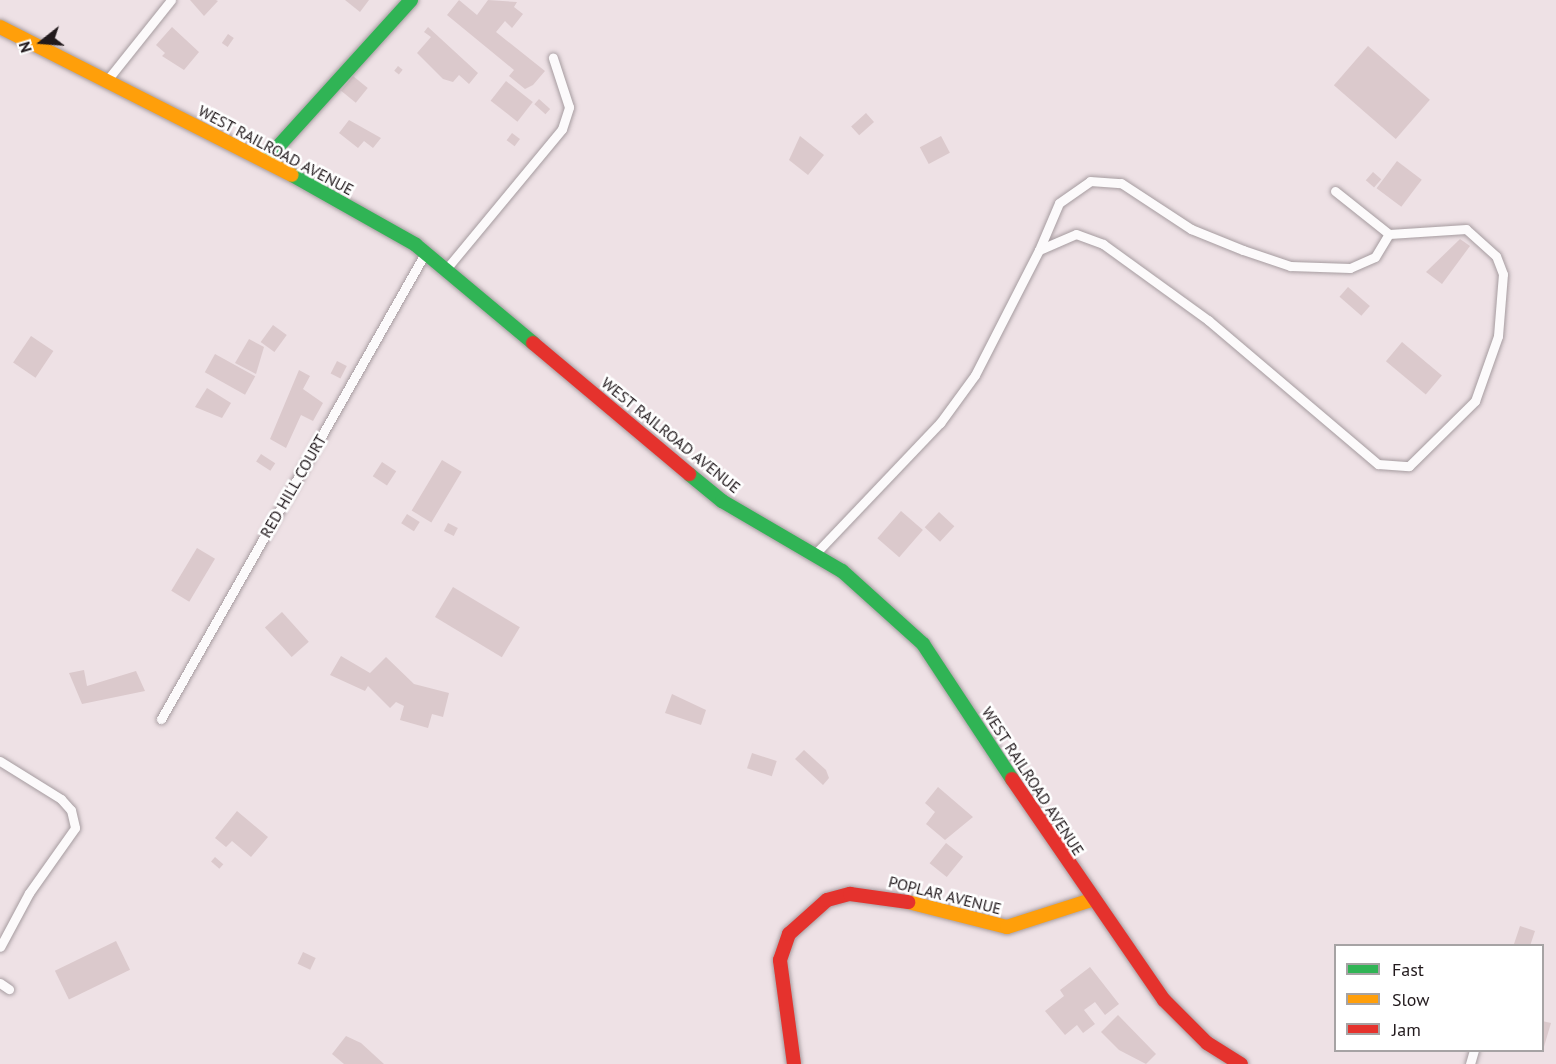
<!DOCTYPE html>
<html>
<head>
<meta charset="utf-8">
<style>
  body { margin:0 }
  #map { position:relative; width:1556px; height:1064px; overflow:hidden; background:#eee1e5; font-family:"PT Sans",sans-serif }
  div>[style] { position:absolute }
  .building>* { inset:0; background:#dbc9cc; transform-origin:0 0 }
  .roads { filter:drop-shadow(0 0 2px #a69ca0) drop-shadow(0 0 2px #a69ca0) }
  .lane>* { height:9px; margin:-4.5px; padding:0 4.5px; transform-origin:4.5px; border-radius:4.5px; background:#fcfafb }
  .fast>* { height:14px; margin:-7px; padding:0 7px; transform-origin:7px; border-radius:7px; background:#30b455 }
  .slow>* { height:14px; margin:-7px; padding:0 7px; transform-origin:7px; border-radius:7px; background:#ff9f0a }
  .jam>* { height:14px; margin:-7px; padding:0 7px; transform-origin:7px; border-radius:7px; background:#e5322d }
  span { translate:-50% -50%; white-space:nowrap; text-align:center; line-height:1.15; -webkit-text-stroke:5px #fff; paint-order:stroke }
  .street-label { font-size:16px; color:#21191c }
  .legend { position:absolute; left:1334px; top:944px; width:210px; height:108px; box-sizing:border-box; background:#fff; border:2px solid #a6a3a4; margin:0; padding:8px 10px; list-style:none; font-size:18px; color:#21191c }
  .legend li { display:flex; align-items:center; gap:12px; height:30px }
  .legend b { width:30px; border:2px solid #a6a3a4 }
  .north { position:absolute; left:12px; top:12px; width:60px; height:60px; -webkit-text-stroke:4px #fff; paint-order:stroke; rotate:253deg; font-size:16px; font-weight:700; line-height:24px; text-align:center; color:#21191c }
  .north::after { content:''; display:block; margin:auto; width:21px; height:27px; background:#21191c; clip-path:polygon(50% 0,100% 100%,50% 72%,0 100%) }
</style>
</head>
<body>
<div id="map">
  <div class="building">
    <i style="clip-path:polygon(190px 0,216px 0,218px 1px,204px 16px)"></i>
    <i style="clip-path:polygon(345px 0,369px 0,360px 12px)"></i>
    <i style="clip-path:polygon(459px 0,477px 15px,488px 0,517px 2px,514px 7px,523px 14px,512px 28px,505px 21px,496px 32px,545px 71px,533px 85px,525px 89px,509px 76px,514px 70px,447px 15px)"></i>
    <i style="clip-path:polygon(172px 27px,199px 52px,184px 70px,162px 56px,165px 53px,156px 45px)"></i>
    <i style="clip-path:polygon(428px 27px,478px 73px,469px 84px,459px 75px,453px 82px,443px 79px,417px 53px,431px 37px,424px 32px)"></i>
    <i style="left:228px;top:34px;width:7px;height:11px;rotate:34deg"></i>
    <i style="left:1368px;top:46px;width:82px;height:52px;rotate:41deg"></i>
    <i style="left:398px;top:66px;width:6px;height:6px;rotate:39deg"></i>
    <i style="left:353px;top:76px;width:19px;height:19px;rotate:39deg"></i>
    <i style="left:506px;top:81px;width:34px;height:25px;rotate:38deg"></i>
    <i style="left:539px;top:99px;width:15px;height:7px;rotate:42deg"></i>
    <i style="left:866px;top:113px;width:12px;height:20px;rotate:48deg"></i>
    <i style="clip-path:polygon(349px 120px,381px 138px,373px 148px,364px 141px,358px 148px,339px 133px)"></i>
    <i style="left:512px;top:133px;width:10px;height:9px;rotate:37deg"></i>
    <i style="clip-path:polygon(800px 136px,824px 155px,808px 175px,789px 160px)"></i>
    <i style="left:941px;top:136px;width:19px;height:24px;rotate:62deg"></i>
    <i style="left:1397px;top:161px;width:31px;height:34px;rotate:37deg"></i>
    <i style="left:1373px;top:172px;width:11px;height:11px;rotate:41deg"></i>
    <i style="clip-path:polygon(1460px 239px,1470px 246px,1442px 284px,1426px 272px)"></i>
    <i style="left:1348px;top:287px;width:29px;height:13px;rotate:41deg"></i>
    <i style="left:273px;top:325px;width:17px;height:21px;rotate:36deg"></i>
    <i style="left:31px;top:336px;width:27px;height:32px;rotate:34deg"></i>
    <i style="clip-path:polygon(249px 339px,264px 347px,256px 374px,235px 363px)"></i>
    <i style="left:1402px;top:342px;width:52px;height:25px;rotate:40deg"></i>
    <i style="left:215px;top:354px;width:46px;height:21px;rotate:29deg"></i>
    <i style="left:337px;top:361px;width:11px;height:14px;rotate:27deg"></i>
    <i style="clip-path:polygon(299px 370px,310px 376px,303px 389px,323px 403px,313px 421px,301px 415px,286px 448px,270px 439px)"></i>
    <i style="clip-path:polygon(207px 388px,231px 403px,222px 418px,195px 407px)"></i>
    <i style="left:261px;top:454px;width:17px;height:9px;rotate:33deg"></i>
    <i style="left:442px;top:460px;width:23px;height:59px;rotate:31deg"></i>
    <i style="left:382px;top:462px;width:17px;height:17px;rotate:33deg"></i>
    <i style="left:901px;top:511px;width:29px;height:36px;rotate:41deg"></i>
    <i style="left:939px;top:512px;width:21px;height:21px;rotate:43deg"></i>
    <i style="left:407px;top:514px;width:15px;height:11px;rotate:32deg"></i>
    <i style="left:448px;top:523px;width:11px;height:9px;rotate:27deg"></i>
    <i style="left:197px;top:548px;width:21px;height:50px;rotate:31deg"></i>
    <i style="left:453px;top:587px;width:78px;height:35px;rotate:31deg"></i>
    <i style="left:282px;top:612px;width:40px;height:23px;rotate:48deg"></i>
    <i style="clip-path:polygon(341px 656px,370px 673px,386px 657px,414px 684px,449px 693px,443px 717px,432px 714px,428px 728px,400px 720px,404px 706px,396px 702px,390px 708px,368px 686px,365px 691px,330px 675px)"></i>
    <i style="clip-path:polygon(84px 670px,87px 686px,136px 671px,145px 691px,82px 704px,69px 673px)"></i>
    <i style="clip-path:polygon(672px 694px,706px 710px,701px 725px,665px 713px)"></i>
    <i style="clip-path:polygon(804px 750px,826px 770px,829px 778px,823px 785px,795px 759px)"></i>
    <i style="left:752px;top:753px;width:26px;height:16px;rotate:18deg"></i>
    <i style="clip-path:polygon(938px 787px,973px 817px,945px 840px,926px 824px,935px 812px,925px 803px)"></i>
    <i style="clip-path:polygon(237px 811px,268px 837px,251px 857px,232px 841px,226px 847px,215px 838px)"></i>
    <i style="left:946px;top:843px;width:22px;height:26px;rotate:39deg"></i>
    <i style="left:215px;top:857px;width:11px;height:6px;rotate:41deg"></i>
    <i style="clip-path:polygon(1520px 926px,1535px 931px,1530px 946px,1514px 944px)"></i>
    <i style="left:116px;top:941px;width:32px;height:68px;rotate:64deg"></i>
    <i style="left:303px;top:952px;width:14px;height:13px;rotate:25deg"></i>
    <i style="clip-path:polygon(1090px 967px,1119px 1004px,1105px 1015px,1095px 1002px,1084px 1010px,1095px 1024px,1083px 1033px,1077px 1025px,1065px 1035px,1045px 1011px,1064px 996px,1060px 990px)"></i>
    <i style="clip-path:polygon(1118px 1015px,1156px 1054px,1146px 1064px,1119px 1050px,1101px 1032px)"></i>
    <i style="clip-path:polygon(1542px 1021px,1551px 1023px,1543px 1050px,1542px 1049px)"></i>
    <i style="clip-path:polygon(346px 1036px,361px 1043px,384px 1064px,344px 1064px,332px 1054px)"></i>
  </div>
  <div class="roads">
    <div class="lane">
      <i style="left:108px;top:79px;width:101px;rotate:-51.4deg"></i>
      <i style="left:1039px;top:250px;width:51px;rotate:-66.9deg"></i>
      <i style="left:1059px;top:203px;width:38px;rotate:-35deg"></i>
      <i style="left:1090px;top:181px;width:31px;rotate:4deg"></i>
      <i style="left:1121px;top:183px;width:84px;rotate:33.3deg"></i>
      <i style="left:1191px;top:229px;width:56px;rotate:22deg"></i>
      <i style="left:1243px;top:250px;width:50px;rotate:18.8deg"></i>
      <i style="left:1290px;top:266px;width:60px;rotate:1.9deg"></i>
      <i style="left:1350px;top:268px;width:27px;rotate:-24deg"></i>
      <i style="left:1375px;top:257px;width:27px;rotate:-59deg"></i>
      <i style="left:1389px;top:234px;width:69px;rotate:-141.5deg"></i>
      <i style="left:447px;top:268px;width:180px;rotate:-50.4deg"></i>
      <i style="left:562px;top:129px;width:23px;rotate:-72deg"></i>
      <i style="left:569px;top:107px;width:52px;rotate:-108.1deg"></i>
      <i style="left:816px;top:553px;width:180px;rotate:-46.4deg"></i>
      <i style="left:940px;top:423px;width:59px;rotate:-53.9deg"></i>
      <i style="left:975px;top:375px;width:140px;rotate:-62.9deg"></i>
      <i style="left:1039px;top:250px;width:40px;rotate:-23.4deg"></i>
      <i style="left:1076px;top:234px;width:29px;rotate:20deg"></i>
      <i style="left:1103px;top:244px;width:130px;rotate:35.9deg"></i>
      <i style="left:1208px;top:320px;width:223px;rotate:40.3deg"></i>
      <i style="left:1378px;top:464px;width:31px;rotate:4deg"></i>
      <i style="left:1409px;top:466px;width:93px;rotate:-44.6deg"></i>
      <i style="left:1475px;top:401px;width:69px;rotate:-70.5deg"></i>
      <i style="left:1498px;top:336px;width:62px;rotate:-85.4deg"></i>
      <i style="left:1503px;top:274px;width:19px;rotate:-111deg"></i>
      <i style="left:1496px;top:256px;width:40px;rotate:-138deg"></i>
      <i style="left:1466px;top:229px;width:77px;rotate:176.3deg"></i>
      <i style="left:161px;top:719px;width:533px;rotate:-60.45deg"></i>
      <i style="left:0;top:761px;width:72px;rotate:31.9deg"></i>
      <i style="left:61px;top:799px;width:15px;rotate:48deg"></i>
      <i style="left:71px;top:810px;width:18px;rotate:77deg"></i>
      <i style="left:75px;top:828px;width:80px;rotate:125.3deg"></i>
      <i style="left:29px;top:893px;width:61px;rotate:118.2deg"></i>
      <i style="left:0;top:983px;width:11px;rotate:34deg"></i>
      <i style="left:1470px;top:1064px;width:15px;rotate:-74deg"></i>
    </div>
    <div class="fast">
      <i style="left:266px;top:160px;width:216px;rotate:-47.8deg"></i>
      <i style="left:292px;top:175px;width:142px;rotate:29.4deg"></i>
      <i style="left:416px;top:245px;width:153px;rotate:39.9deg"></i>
      <i style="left:689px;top:474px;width:43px;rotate:39.3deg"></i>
      <i style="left:722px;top:501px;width:139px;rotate:30.3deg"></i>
      <i style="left:842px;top:571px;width:109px;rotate:42deg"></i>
      <i style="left:923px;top:644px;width:162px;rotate:56.6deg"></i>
    </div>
    <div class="slow">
      <i style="left:0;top:27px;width:327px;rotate:26.9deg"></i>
      <i style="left:908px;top:902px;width:102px;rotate:14.2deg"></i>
      <i style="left:1007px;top:927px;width:88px;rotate:-17.8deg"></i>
    </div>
    <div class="jam">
      <i style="left:533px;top:343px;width:204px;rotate:40deg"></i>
      <i style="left:1012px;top:779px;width:268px;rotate:55.5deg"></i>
      <i style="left:1164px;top:1000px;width:61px;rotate:45deg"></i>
      <i style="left:1207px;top:1043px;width:40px;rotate:32deg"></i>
      <i style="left:794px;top:1064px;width:105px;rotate:-97.7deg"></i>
      <i style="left:780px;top:960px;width:28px;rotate:-71deg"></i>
      <i style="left:789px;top:934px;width:51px;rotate:-41.8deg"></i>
      <i style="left:827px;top:900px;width:24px;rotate:-15deg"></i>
      <i style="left:850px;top:894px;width:59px;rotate:7.9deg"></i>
    </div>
  </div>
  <div class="street-label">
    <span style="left:276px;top:150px;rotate:28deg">WEST RAILROAD AVENUE</span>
    <span style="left:671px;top:435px;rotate:39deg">WEST RAILROAD AVENUE</span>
    <span style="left:293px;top:486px;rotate:-60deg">RED HILL COURT</span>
    <span style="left:1033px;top:781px;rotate:57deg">WEST RAILROAD AVENUE</span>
    <span style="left:945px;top:895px;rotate:14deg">POPLAR AVENUE</span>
  </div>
  <ul class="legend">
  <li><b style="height:8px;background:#30b455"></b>Fast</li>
  <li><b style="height:8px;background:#ff9f0a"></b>Slow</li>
  <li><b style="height:8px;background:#e5322d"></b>Jam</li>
  </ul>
  <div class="north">N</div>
</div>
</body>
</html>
